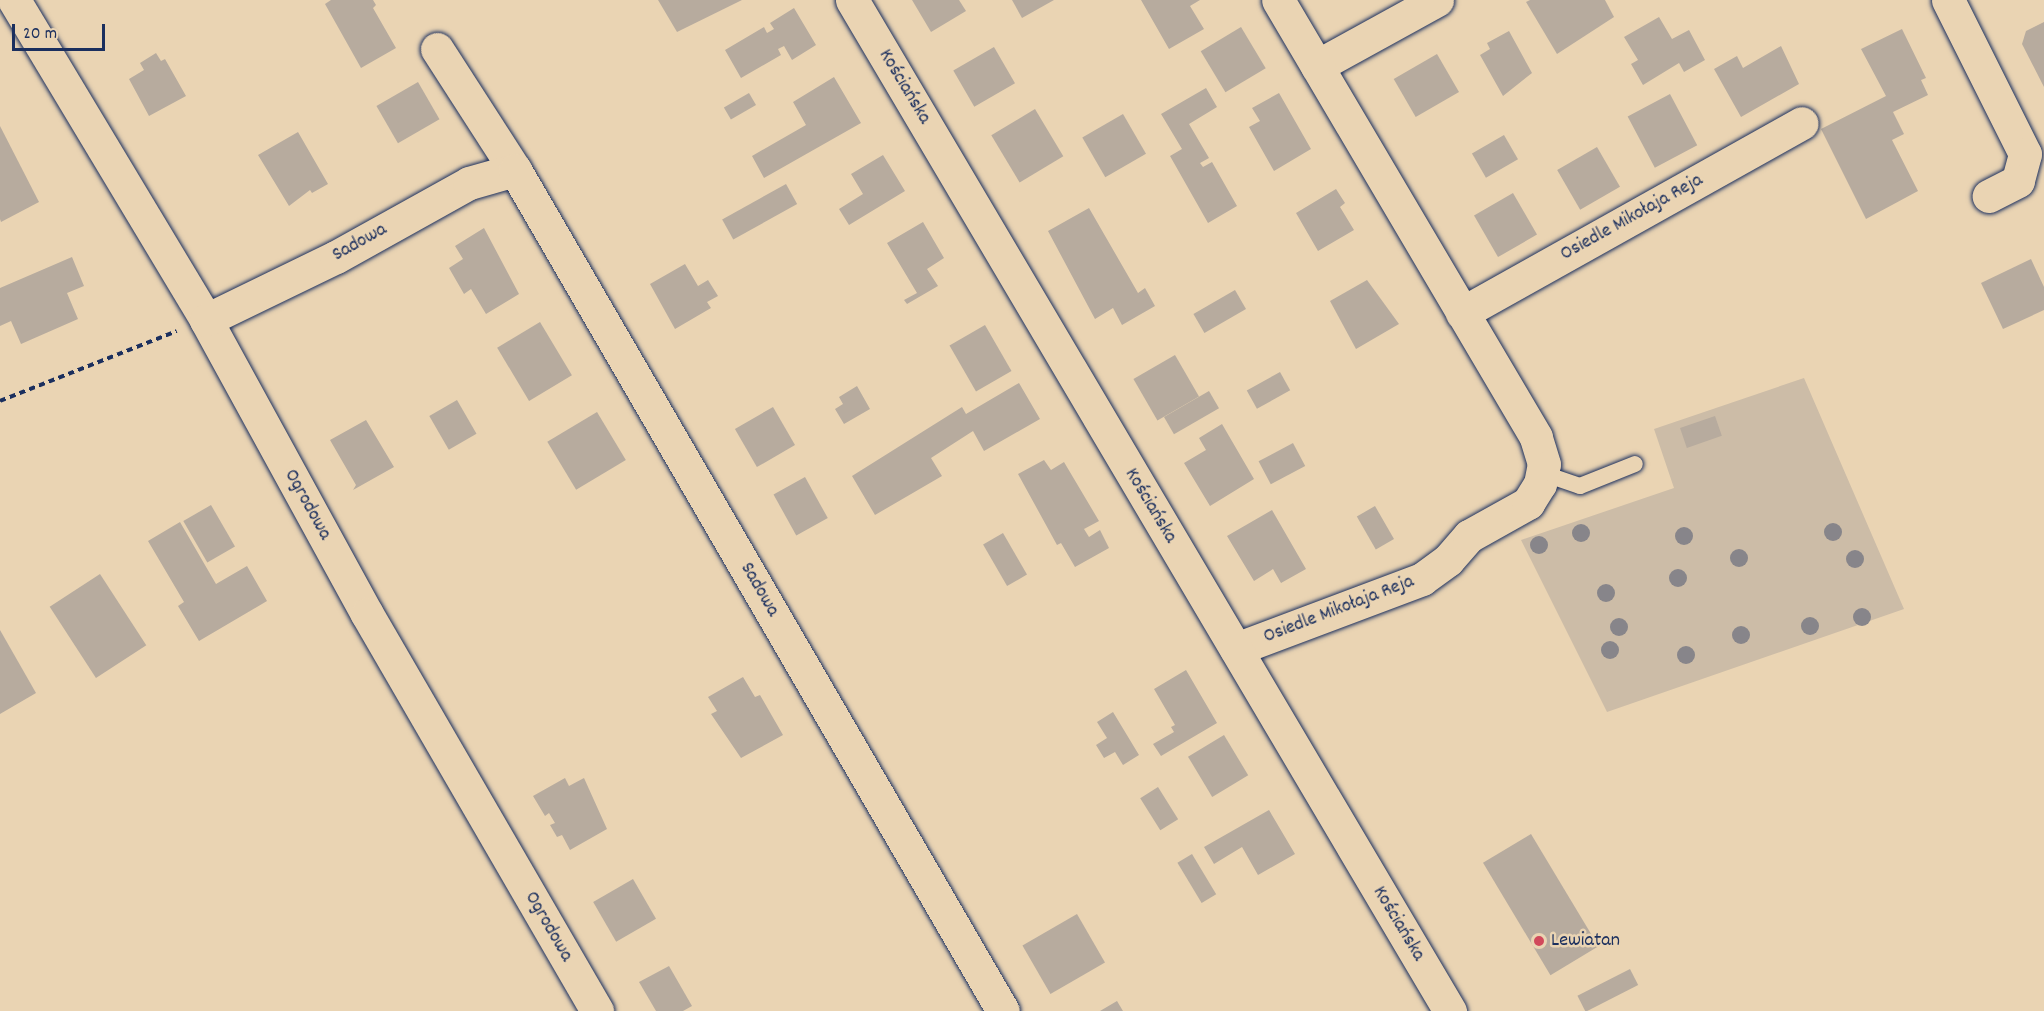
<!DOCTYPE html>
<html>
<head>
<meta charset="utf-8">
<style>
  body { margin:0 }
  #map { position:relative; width:2044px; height:1011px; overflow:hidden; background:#ead4b3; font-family:Dekko,sans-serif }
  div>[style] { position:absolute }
  .green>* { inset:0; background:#ccbca7 }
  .building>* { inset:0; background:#b7ab9e; transform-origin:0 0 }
  .path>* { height:4px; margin-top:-2px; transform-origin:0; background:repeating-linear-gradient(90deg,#1b2f5e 0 6px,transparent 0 10.5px) }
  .roads { filter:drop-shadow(0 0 2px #1b2f5e) drop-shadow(0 0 2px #1b2f5e) }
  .service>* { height:16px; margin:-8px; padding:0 8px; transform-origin:8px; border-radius:8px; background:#ead4b3 }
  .minor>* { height:33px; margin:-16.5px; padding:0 16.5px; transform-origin:16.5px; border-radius:16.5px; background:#ead4b3 }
  .tertiary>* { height:33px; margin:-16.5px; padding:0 16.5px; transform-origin:16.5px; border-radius:16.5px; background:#ead4b3 }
  .trees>* { width:18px; height:18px; margin:-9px; border-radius:50%; background:#87858a }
  .dots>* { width:16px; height:16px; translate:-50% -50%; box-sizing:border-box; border:3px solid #ead4b3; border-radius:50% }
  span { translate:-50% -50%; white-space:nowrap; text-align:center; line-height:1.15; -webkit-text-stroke:5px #ead4b3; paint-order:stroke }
  .street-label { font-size:20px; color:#1b2f5e }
  .poi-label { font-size:20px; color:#1b2f5e }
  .left { translate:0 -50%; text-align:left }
  .scale { position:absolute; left:12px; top:24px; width:93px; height:27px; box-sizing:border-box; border:3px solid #1b2f5e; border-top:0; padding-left:8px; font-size:18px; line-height:21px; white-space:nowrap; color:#1b2f5e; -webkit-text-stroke:4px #ead4b3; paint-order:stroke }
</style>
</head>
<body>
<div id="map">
  <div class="green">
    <i style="clip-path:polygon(1804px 378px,1904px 609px,1607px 712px,1521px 540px,1674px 488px,1654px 429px)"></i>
  </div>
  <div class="building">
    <i style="clip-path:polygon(331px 0,373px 0,376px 5px,373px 8px,396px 48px,361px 68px,325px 4px)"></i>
    <i style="clip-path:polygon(658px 0,742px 0,677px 32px)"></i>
    <i style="clip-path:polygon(912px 0,959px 0,966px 11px,931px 32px)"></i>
    <i style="clip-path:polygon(1012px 0,1054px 0,1022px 18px)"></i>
    <i style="clip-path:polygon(1141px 0,1200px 0,1190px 6px,1204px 29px,1169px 49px)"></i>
    <i style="clip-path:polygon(1530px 0,1605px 0,1614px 17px,1557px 54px,1526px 2px)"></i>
    <i style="clip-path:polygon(794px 8px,816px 45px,792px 60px,784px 46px,778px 49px,781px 55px,741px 78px,725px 50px,764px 27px,767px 33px,774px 29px,770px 23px)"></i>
    <i style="clip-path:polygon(1659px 17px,1672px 39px,1689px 30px,1705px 60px,1684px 72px,1679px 63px,1643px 85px,1631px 64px,1638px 60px,1624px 37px)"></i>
    <i style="clip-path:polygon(2044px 22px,2044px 87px,2022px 44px,2026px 31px)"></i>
    <i style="left:1241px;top:27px;width:48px;height:47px;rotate:59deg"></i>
    <i style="clip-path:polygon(1902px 29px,1926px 78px,1921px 80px,1928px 95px,1893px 112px,1904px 134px,1892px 140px,1918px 191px,1866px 219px,1821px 129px,1886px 96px,1861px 49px)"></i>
    <i style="clip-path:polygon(1509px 31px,1532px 73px,1503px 96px,1480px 55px,1490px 49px,1487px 43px)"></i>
    <i style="clip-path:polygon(1781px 46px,1799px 84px,1741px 117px,1714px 69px,1737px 56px,1743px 68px)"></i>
    <i style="left:994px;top:47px;width:42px;height:47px;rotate:60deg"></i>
    <i style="clip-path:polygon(156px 53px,161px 61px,165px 59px,186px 96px,149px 116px,129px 79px,144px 70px,140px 63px)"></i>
    <i style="left:1437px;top:54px;width:44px;height:50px;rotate:60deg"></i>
    <i style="clip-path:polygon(834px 77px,861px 123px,764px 178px,752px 156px,806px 125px,793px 102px)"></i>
    <i style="left:418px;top:82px;width:43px;height:48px;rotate:60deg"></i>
    <i style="clip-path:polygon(1206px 88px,1217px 107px,1189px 124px,1209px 158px,1200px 163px,1203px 167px,1212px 162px,1237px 206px,1208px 223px,1170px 156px,1182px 149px,1161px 114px)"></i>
    <i style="left:749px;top:93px;width:14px;height:29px;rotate:60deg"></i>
    <i style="clip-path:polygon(1279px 93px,1311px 149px,1274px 171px,1249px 127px,1260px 121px,1252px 108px)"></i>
    <i style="left:1670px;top:94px;width:58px;height:48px;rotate:62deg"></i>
    <i style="left:1035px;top:109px;width:55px;height:51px;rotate:59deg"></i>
    <i style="left:1123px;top:114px;width:46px;height:47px;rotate:60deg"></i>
    <i style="clip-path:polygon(0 126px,39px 202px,1px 222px,0 219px)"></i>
    <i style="clip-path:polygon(298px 132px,328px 184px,312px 193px,310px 190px,289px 206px,258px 155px)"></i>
    <i style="left:1504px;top:135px;width:28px;height:37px;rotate:60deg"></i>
    <i style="left:1597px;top:147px;width:46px;height:46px;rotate:60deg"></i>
    <i style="clip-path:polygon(883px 155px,905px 191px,849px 225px,839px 209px,863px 194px,851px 174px)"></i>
    <i style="left:786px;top:184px;width:23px;height:73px;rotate:61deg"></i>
    <i style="clip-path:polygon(1336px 189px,1345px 203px,1340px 207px,1354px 230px,1318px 251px,1296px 213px)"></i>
    <i style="left:1513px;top:193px;width:48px;height:45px;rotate:60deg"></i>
    <i style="clip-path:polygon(1089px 208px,1138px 293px,1145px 288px,1155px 306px,1122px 325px,1113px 308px,1095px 319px,1048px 231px)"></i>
    <i style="clip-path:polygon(923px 222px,944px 258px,927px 269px,938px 286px,907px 304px,904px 300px,917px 293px,887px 243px)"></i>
    <i style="clip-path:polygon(484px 228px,519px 294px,486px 314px,471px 289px,464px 294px,449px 268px,463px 259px,455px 246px)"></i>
    <i style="clip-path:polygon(72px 257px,84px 286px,67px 293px,78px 319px,21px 344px,11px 321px,0 326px,0 288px)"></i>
    <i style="clip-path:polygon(2031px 259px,2044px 287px,2044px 310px,2003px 329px,1981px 283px)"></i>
    <i style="clip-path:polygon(685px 264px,698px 286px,708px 280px,718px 296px,707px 302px,711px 308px,675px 329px,650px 284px)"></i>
    <i style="clip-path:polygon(1367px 280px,1399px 324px,1356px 349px,1330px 301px)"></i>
    <i style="left:1235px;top:290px;width:22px;height:48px;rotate:60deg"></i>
    <i style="left:540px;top:322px;width:62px;height:50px;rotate:59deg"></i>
    <i style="left:985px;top:325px;width:53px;height:41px;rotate:60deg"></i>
    <i style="left:1175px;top:355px;width:48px;height:48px;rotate:60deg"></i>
    <i style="left:1280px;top:372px;width:21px;height:38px;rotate:61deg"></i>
    <i style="clip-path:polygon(1019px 383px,1040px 419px,984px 451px,973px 431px,931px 458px,942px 476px,875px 515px,852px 476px,962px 407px,966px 414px)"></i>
    <i style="clip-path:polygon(857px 386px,870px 409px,844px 424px,835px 409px,843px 404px,839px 397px)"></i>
    <i style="left:1209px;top:391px;width:20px;height:52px;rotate:60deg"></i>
    <i style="left:457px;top:400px;width:39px;height:32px;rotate:60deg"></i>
    <i style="left:773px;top:407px;width:44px;height:44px;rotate:60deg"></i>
    <i style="left:597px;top:412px;width:56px;height:58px;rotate:59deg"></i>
    <i style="left:1715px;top:416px;width:21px;height:37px;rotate:71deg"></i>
    <i style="clip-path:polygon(366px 420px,394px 467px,353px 490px,356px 485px,330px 440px)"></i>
    <i style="clip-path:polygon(1222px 424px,1254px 479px,1210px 506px,1184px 463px,1206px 450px,1199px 438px)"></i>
    <i style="left:1293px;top:443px;width:26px;height:39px;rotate:62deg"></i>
    <i style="clip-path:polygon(1044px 460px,1051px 470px,1064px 462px,1099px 521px,1084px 529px,1089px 537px,1100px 530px,1109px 548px,1075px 567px,1061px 543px,1057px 545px,1018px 474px)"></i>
    <i style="left:805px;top:477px;width:47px;height:36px;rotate:61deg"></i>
    <i style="left:211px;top:505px;width:48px;height:32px;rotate:60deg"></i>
    <i style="left:1375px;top:506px;width:38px;height:21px;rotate:60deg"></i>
    <i style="clip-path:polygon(1272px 510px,1306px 569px,1281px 583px,1273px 569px,1254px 581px,1227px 536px)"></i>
    <i style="clip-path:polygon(180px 522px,216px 584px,247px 566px,267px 601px,199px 641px,178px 606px,184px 602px,148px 541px)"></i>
    <i style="left:1003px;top:533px;width:48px;height:23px;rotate:60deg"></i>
    <i style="left:100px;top:574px;width:85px;height:60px;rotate:57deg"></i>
    <i style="clip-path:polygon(0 630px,36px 693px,0 714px)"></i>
    <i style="clip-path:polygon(1186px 670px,1217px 723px,1161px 756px,1153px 744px,1174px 732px,1171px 727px,1175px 725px,1154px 689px)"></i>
    <i style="clip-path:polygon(743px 677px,755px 697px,760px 695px,783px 735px,741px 758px,711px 714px,717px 711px,708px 697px)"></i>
    <i style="clip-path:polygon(1113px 712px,1139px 755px,1123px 765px,1115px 752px,1104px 758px,1096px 745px,1107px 738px,1097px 722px)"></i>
    <i style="left:1224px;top:735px;width:47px;height:42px;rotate:59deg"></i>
    <i style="clip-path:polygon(565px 778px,569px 786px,584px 778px,607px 829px,570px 850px,562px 835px,557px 837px,550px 825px,555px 823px,549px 813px,545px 816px,533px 796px)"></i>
    <i style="left:1158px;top:787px;width:38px;height:21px;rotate:58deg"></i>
    <i style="clip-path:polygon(1269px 810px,1295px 854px,1258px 875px,1242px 847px,1214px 864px,1204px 847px)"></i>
    <i style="left:1531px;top:834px;width:131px;height:56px;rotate:59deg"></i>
    <i style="left:1192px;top:854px;width:47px;height:17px;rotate:59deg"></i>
    <i style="left:633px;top:879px;width:46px;height:46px;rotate:60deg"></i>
    <i style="left:1077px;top:914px;width:56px;height:63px;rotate:60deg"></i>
    <i style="clip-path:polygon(669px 966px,692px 1006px,683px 1011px,656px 1011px,639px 982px)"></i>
    <i style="left:1630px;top:969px;width:18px;height:59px;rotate:63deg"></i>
    <i style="clip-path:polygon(1117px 1001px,1123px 1011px,1100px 1011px)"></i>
  </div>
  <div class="path">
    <i style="left:0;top:401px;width:190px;rotate:-21.6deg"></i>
  </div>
  <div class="roads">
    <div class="service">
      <i style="left:1542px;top:473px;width:40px;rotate:18.9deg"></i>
      <i style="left:1580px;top:486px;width:59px;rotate:-21.8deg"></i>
    </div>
    <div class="minor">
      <i style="left:14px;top:0;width:373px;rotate:59deg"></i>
      <i style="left:206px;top:320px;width:335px;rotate:61.3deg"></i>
      <i style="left:367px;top:614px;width:459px;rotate:59.9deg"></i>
      <i style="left:1948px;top:0;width:172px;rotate:63.4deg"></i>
      <i style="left:2025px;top:154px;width:28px;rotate:105deg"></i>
      <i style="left:2018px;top:181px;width:33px;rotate:153deg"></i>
      <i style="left:437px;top:49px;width:144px;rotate:57.2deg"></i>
      <i style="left:1317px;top:66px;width:137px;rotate:-28.8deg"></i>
      <i style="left:1462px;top:313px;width:389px;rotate:-29.2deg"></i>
      <i style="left:206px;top:320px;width:144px;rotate:-25.9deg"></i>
      <i style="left:336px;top:257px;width:152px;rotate:-29.1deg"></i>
      <i style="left:469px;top:183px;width:48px;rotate:-15.8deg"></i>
      <i style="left:515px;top:170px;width:972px;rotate:59.88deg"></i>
      <i style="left:1236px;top:649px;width:199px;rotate:-20.6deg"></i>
      <i style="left:1422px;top:579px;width:32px;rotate:-36deg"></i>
      <i style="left:1448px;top:560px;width:32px;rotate:-49deg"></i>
      <i style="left:1469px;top:536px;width:68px;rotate:-29.2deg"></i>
      <i style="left:1528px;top:503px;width:22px;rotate:-58deg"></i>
      <i style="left:1540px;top:484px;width:20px;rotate:-79deg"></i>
      <i style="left:1544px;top:464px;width:28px;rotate:-107deg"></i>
      <i style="left:1536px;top:437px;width:507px;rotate:-120.56deg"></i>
    </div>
    <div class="tertiary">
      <i style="left:852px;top:0;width:1175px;rotate:59.4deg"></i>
    </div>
  </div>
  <div class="trees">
    <i style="left:1833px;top:532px"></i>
    <i style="left:1581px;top:533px"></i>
    <i style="left:1684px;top:536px"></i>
    <i style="left:1539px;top:545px"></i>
    <i style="left:1739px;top:558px"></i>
    <i style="left:1855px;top:559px"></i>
    <i style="left:1678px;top:578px"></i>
    <i style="left:1606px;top:593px"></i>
    <i style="left:1862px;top:617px"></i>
    <i style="left:1810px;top:626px"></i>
    <i style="left:1619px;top:627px"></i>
    <i style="left:1741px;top:635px"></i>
    <i style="left:1610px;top:650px"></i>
    <i style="left:1686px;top:655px"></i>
  </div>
  <div class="dots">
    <i style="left:1539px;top:941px;background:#d1495b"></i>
  </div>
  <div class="street-label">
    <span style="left:904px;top:87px;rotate:59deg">Kościańska</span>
    <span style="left:1632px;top:218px;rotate:-29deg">Osiedle Mikołaja Reja</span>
    <span style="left:360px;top:243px;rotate:-29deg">Sadowa</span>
    <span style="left:307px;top:505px;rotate:61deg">Ogrodowa</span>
    <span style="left:1150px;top:506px;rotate:59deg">Kościańska</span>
    <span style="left:759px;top:590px;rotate:60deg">Sadowa</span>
    <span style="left:1339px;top:610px;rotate:-21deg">Osiedle Mikołaja Reja</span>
    <span style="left:1398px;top:924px;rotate:59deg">Kościańska</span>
    <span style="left:548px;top:927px;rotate:60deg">Ogrodowa</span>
  </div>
  <div class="poi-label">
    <span class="left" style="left:1551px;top:941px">Lewiatan</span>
  </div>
  <div class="scale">20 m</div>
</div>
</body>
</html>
